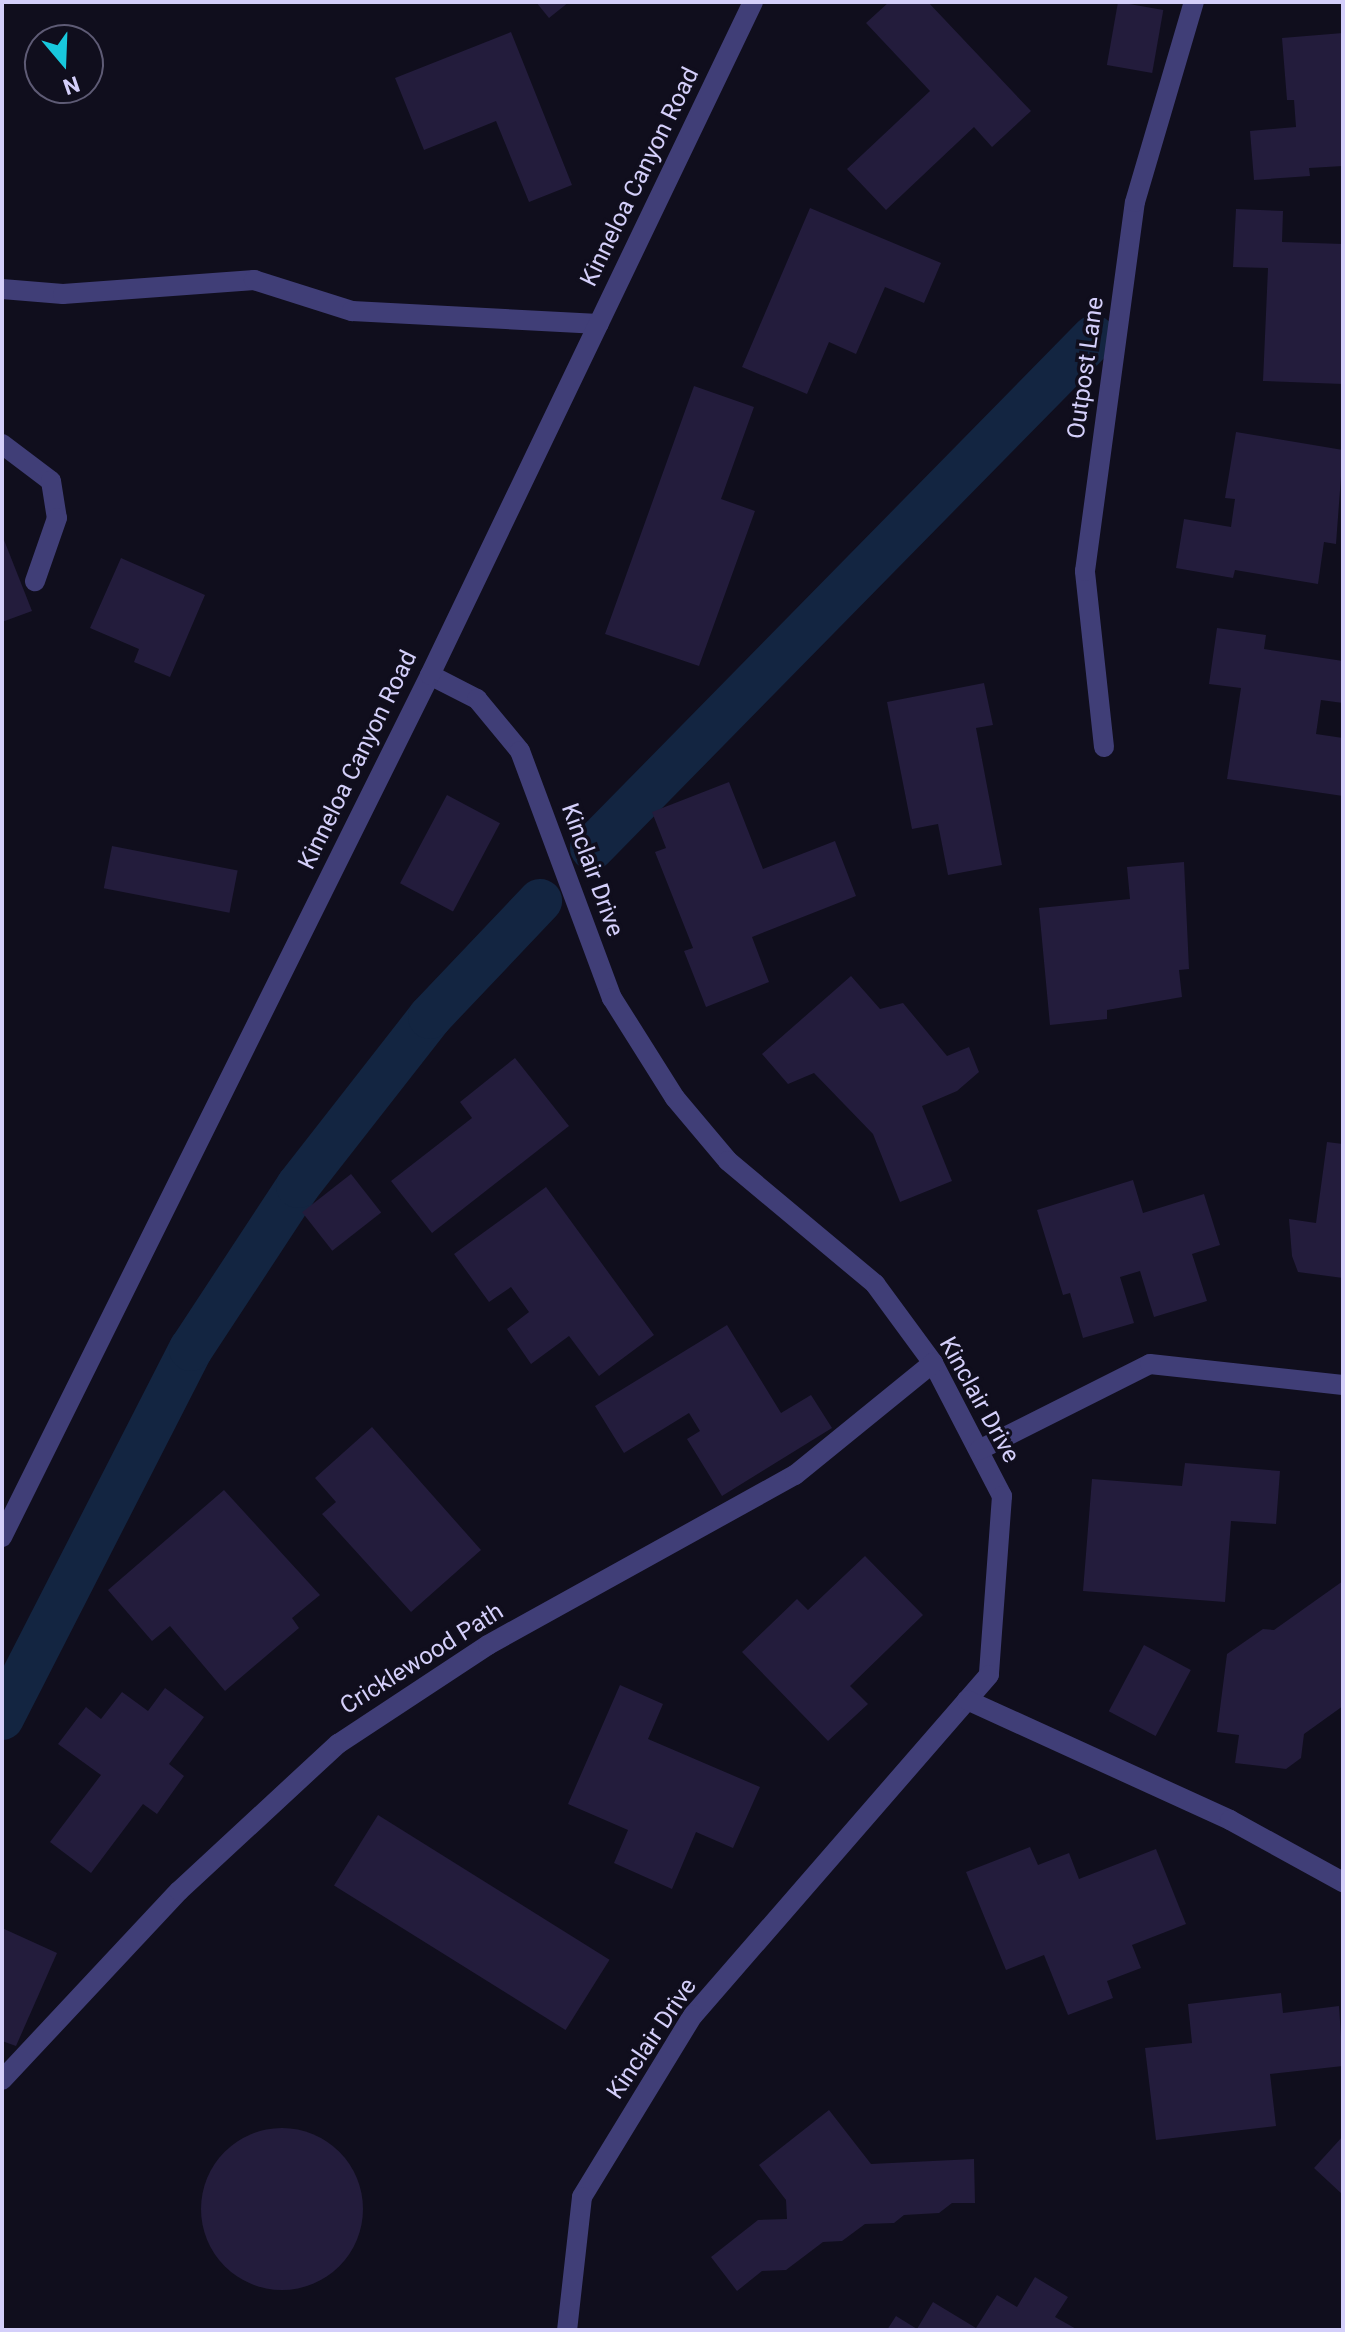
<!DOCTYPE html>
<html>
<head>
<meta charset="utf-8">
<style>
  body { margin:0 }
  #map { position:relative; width:1345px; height:2332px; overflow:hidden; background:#100e1d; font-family:Roboto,sans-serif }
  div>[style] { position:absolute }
  .canal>* { height:44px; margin:-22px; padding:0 22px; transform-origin:22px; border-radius:22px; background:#132541 }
  .building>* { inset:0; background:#231c3c; transform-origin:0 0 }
  .round { border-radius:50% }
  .minor>* { height:20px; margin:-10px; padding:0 10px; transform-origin:10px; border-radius:10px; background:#403e77 }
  span { translate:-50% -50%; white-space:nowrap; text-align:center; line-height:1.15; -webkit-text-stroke:7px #100e1d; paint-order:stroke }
  .street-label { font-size:24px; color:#d4cffa }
  .frame { position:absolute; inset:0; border:4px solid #d4cffa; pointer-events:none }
  .north { position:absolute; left:24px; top:24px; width:80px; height:80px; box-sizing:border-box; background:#100e1d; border:2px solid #5e5b75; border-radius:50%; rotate:161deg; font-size:22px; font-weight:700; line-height:32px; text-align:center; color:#d4cffa }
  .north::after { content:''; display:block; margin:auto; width:28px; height:36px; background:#18c8dd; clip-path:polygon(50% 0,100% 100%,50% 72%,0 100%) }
</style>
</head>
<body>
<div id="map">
  <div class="canal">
    <i style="left:592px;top:848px;width:716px;rotate:-45.51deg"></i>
    <i style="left:2px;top:1718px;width:415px;rotate:-62.9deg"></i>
    <i style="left:191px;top:1349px;width:195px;rotate:-56.7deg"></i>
    <i style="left:298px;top:1186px;width:214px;rotate:-52deg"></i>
    <i style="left:430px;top:1017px;width:160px;rotate:-46.5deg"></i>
  </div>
  <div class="building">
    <i style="clip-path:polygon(536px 2px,569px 2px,549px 18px)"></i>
    <i style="clip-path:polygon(889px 2px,928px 2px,1031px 111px,992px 147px,974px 127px,886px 210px,847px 169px,930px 91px,866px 23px)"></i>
    <i style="left:1118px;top:2px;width:46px;height:64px;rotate:10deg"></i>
    <i style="clip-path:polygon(511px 32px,572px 185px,529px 202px,496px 121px,424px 150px,395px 78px)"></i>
    <i style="clip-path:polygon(1343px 33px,1343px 166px,1309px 168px,1310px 176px,1254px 180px,1250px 131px,1296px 127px,1294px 100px,1287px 100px,1282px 38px)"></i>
    <i style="clip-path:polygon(810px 208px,941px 263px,924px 303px,885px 287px,856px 354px,829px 342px,807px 394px,742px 367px)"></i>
    <i style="clip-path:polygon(1236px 209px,1283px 211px,1282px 242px,1343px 244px,1343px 384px,1263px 381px,1268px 268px,1233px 267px)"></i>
    <i style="clip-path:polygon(694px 386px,754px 407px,721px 499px,755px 511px,699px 666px,605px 634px)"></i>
    <i style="clip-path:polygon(1236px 432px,1343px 450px,1336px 544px,1324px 542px,1318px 584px,1235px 570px,1233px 578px,1176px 568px,1184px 519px,1231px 527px,1235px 499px,1225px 498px)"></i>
    <i style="clip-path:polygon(2px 535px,32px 611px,2px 622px)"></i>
    <i style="clip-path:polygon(121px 558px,205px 595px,170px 677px,134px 662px,139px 649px,90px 628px)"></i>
    <i style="clip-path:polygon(1217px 628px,1266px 635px,1264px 649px,1343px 661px,1343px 703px,1321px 700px,1316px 734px,1343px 738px,1343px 796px,1227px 779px,1241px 688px,1209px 684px)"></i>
    <i style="clip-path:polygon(984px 683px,993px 725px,976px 728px,1002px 865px,948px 875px,938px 824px,912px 829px,887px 702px)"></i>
    <i style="clip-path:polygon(729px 782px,763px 869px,835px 841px,856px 896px,752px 937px,769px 982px,706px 1007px,684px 951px,693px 948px,655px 852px,666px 848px,652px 812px)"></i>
    <i style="left:447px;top:795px;width:60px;height:100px;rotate:28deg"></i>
    <i style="left:112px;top:846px;width:128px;height:43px;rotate:11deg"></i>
    <i style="clip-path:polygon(1184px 862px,1189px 969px,1179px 970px,1182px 997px,1107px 1010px,1107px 1019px,1050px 1025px,1039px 908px,1130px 899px,1127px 867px)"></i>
    <i style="clip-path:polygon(851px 976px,880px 1009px,903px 1003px,947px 1056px,969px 1047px,979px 1072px,957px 1091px,922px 1106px,952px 1181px,900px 1202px,873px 1134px,814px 1073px,788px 1084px,762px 1054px)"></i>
    <i style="clip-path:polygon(515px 1058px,569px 1126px,432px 1233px,391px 1181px,472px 1118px,460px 1102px)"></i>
    <i style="clip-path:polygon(1327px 1142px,1343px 1144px,1343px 1278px,1298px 1272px,1292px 1256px,1289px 1219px,1316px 1223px)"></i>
    <i style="left:351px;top:1174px;width:49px;height:62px;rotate:52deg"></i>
    <i style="clip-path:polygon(1133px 1180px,1143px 1213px,1204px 1194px,1220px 1245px,1192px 1254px,1207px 1301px,1154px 1317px,1140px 1271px,1120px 1277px,1134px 1323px,1083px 1338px,1070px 1293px,1063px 1295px,1037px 1210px)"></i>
    <i style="clip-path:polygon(546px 1187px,654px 1335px,599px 1376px,569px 1336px,531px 1364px,507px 1329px,529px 1312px,511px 1287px,489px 1302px,454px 1254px)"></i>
    <i style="clip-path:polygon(727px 1325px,781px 1413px,811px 1395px,832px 1428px,722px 1496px,687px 1439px,700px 1431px,689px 1413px,624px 1453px,595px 1406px)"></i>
    <i style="clip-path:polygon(372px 1427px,481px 1550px,411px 1612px,322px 1514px,336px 1502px,315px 1478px)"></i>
    <i style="clip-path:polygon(1185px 1463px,1280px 1471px,1276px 1524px,1231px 1521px,1225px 1602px,1083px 1591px,1092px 1479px,1182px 1486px)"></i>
    <i style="clip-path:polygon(224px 1490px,320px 1595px,292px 1618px,299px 1628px,225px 1691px,170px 1626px,152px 1641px,108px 1590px)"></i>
    <i style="clip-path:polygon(865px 1556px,923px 1615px,850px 1686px,868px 1704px,828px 1741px,742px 1652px,797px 1599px,808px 1610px)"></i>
    <i style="clip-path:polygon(1343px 1581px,1343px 1706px,1304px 1734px,1301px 1758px,1286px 1769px,1235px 1763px,1239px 1735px,1217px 1732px,1227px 1654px,1263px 1629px,1274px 1630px)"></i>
    <i style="left:1144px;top:1645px;width:53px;height:75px;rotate:28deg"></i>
    <i style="clip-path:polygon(620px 1685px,663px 1704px,648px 1739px,760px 1787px,733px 1848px,696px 1832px,672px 1889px,614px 1863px,628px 1830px,568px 1804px)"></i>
    <i style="clip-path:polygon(165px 1688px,204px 1717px,169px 1764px,184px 1776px,157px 1814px,143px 1804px,91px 1873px,50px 1842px,101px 1775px,58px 1744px,86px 1707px,101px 1719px,122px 1692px,148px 1711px)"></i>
    <i style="left:378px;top:1815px;width:273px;height:83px;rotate:32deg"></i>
    <i style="clip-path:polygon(1030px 1847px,1038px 1865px,1069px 1853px,1079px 1879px,1156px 1849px,1186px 1924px,1132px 1945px,1141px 1968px,1107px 1981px,1113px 1998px,1068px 2015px,1044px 1955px,1006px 1970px,966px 1872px)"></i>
    <i style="clip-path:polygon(2px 1928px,57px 1953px,16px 2046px,2px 2041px)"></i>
    <i style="clip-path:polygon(1281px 1993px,1283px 2013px,1339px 2006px,1343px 2066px,1270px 2074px,1276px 2126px,1156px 2140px,1145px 2048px,1192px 2043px,1188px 2004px)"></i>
    <i style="clip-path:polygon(829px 2110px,871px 2164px,974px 2159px,975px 2203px,952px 2203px,939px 2213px,904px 2215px,894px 2223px,865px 2224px,842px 2241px,823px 2242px,786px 2270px,762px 2271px,737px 2291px,711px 2257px,758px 2220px,787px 2219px,786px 2200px,759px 2165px)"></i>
    <i class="round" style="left:201px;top:2128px;width:162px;height:162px"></i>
    <i style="clip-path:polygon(1343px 2136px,1343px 2195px,1314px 2168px)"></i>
    <i style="clip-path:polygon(1035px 2277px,1068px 2297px,1055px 2317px,1078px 2330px,887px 2330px,896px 2316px,917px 2329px,933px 2302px,976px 2328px,997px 2295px,1017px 2307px)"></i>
  </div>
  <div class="minor">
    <i style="left:2px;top:289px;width:61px;rotate:4.7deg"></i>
    <i style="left:63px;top:294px;width:192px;rotate:-4.2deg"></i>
    <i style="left:254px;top:280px;width:103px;rotate:17.6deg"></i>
    <i style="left:352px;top:311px;width:247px;rotate:3deg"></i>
    <i style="left:2px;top:444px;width:61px;rotate:37.1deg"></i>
    <i style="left:51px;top:481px;width:37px;rotate:81deg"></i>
    <i style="left:57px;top:518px;width:67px;rotate:109.2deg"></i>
    <i style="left:430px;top:675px;width:53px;rotate:27.1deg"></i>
    <i style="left:477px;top:699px;width:67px;rotate:50.4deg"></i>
    <i style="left:520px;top:751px;width:264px;rotate:69.6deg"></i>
    <i style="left:612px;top:998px;width:118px;rotate:57.8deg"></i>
    <i style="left:675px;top:1098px;width:82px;rotate:49.9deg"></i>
    <i style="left:728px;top:1161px;width:192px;rotate:39.9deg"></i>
    <i style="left:875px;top:1284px;width:98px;rotate:53.7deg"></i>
    <i style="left:933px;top:1363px;width:150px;rotate:62.6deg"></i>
    <i style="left:1002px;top:1496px;width:179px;rotate:94.2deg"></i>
    <i style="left:989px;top:1675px;width:451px;rotate:131deg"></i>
    <i style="left:693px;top:2015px;width:213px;rotate:121.4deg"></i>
    <i style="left:582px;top:2197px;width:134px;rotate:96.4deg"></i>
    <i style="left:1104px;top:747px;width:177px;rotate:-96.2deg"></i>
    <i style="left:1085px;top:571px;width:372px;rotate:-82.3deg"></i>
    <i style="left:1135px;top:202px;width:209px;rotate:-73.6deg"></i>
    <i style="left:979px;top:1450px;width:191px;rotate:-26.7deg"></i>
    <i style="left:1150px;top:1364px;width:194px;rotate:6.2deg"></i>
    <i style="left:2px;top:1537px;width:962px;rotate:-63.59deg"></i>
    <i style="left:430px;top:675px;width:746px;rotate:-64.36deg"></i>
    <i style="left:967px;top:1700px;width:289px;rotate:24.5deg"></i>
    <i style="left:1230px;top:1820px;width:129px;rotate:28.8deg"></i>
    <i style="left:2px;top:2080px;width:259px;rotate:-46.9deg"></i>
    <i style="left:179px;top:1891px;width:217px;rotate:-42.8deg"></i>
    <i style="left:338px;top:1744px;width:180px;rotate:-33.4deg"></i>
    <i style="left:488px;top:1645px;width:351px;rotate:-29deg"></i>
    <i style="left:795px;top:1475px;width:178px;rotate:-39.1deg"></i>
  </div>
  <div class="street-label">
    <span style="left:640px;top:177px;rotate:-64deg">Kinneloa Canyon Road</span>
    <span style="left:1086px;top:368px;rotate:-82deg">Outpost Lane</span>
    <span style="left:358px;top:760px;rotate:-64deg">Kinneloa Canyon Road</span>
    <span style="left:592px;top:870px;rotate:70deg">Kinclair Drive</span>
    <span style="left:979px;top:1400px;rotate:61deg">Kinclair Drive</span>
    <span style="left:422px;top:1659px;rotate:-32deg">Cricklewood Path</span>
    <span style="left:652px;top:2039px;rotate:-56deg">Kinclair Drive</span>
  </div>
  <div class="frame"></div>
  <div class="north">N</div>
</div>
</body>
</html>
